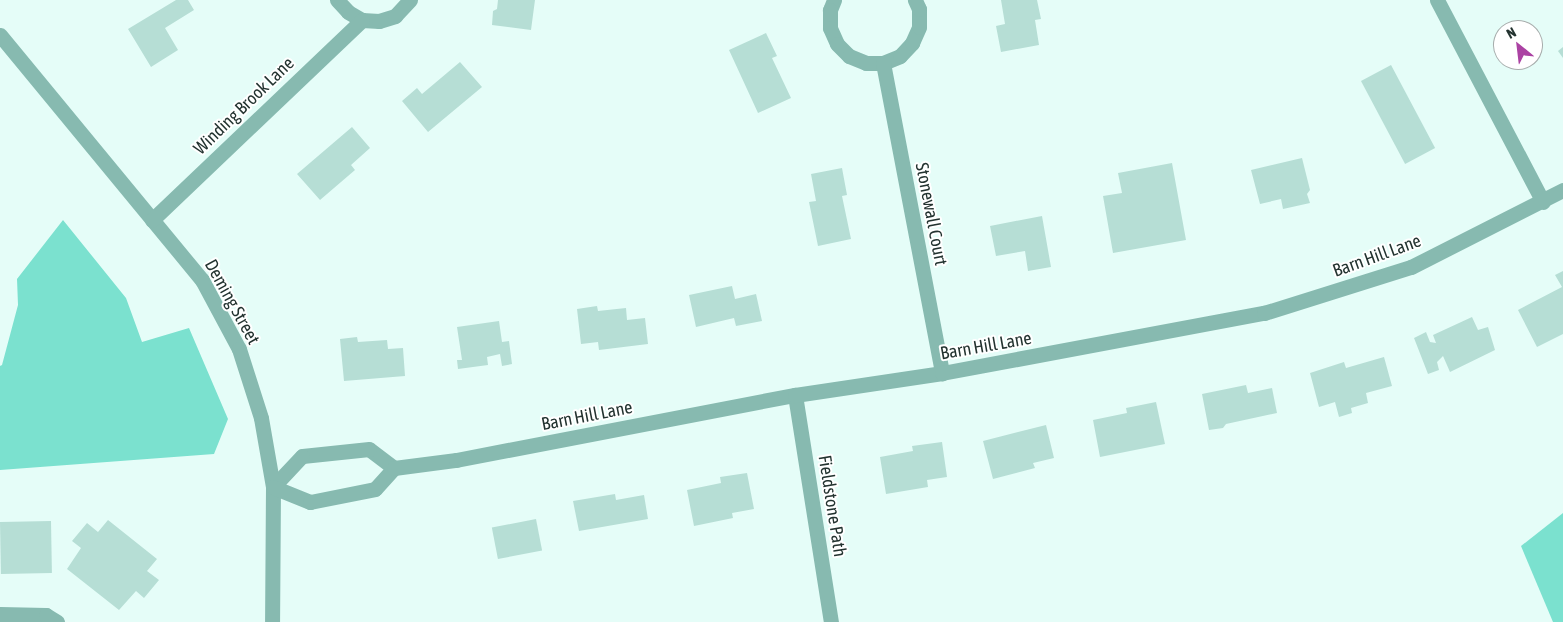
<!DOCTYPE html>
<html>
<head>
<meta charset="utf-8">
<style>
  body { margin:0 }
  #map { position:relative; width:1563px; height:622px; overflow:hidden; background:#e5fdf8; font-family:"Asap Condensed",sans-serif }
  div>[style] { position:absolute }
  .green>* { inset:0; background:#7be1cf }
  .building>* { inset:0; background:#b6ded5; transform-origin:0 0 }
  .minor>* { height:15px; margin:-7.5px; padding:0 7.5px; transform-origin:7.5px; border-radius:7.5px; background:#87bab0 }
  span { translate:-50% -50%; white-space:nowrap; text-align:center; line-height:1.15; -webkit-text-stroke:4px #fff; paint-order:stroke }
  .street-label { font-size:18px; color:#233330 }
  .north { position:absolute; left:1493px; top:20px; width:50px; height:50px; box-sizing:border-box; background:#fff; border:1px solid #a7adac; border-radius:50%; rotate:331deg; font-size:14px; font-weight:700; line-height:20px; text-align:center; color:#233330 }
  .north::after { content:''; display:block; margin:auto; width:18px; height:22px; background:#ab42a3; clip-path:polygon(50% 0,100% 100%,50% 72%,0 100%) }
</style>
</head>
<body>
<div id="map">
  <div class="green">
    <i style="clip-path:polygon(63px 220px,126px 298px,142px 342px,189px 328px,228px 419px,214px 454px,0 470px,0 366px,2px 365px,18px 305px,17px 279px)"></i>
    <i style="clip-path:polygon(1563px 513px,1563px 622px,1553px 622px,1521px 546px)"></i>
  </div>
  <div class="building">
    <i style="clip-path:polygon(176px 0,188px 0,194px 10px,165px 28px,178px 50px,151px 67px,128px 29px)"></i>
    <i style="clip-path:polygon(498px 0,535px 0,531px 30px,492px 25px,493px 11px,497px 9px)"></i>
    <i style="clip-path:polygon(1001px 0,1037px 0,1041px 19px,1035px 20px,1039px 45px,1001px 52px,996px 26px,1005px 24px)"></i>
    <i style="clip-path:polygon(766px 33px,777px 56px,772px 58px,791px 98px,758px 113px,729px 50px)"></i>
    <i style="clip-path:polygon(1563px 47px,1563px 58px,1558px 51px)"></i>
    <i style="clip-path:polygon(460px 62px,482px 87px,428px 132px,402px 101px,417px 88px,422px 94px)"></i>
    <i style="left:1391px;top:65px;width:94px;height:34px;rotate:62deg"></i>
    <i style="clip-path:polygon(352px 127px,370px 148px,351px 165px,355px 170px,320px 200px,297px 174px)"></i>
    <i style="clip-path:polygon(1302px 158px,1310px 190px,1307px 194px,1310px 203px,1283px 209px,1281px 199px,1260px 204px,1251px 170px)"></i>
    <i style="clip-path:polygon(1172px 163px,1186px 240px,1113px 253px,1103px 196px,1122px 193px,1118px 173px)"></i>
    <i style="clip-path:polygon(842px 168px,847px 195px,842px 196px,851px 239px,818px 246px,809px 202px,816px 201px,811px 174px)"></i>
    <i style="clip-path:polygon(1042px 216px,1051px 267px,1028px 271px,1025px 251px,996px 256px,990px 226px)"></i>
    <i style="clip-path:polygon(1563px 271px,1563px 334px,1537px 347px,1518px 310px,1562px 287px,1555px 275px)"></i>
    <i style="clip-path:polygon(732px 286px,735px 299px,756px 294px,762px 321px,736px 326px,734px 318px,696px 327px,689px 295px)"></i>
    <i style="clip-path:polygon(597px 306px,598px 311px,626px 308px,627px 320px,645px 318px,648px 344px,599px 350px,598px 342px,581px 344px,577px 309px)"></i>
    <i style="clip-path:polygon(1472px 317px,1478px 330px,1488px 327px,1495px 350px,1450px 372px,1443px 356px,1437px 362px,1439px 370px,1428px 374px,1414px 338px,1426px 332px,1430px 342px,1436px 343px,1433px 335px)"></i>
    <i style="clip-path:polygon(499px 321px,502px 342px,509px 341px,512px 364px,502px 366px,500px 354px,487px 357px,488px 365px,458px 369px,457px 360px,462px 360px,457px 327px)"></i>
    <i style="clip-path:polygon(357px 337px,358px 342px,387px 340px,388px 349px,403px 348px,405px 376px,344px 381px,340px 339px)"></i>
    <i style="clip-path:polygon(1384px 357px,1392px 386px,1366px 393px,1368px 403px,1351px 408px,1352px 413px,1339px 417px,1335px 402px,1319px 407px,1310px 373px,1344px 362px,1346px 368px)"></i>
    <i style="clip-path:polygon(1246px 385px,1248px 393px,1272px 388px,1277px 413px,1226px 424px,1223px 428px,1209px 430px,1202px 394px)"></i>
    <i style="clip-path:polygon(1156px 402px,1165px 444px,1100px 457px,1093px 420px,1127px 413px,1126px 408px)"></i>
    <i style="clip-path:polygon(1046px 425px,1054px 458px,1033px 463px,1035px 468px,993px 479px,983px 441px)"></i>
    <i style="clip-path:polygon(942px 442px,947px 477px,927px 480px,928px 487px,886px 494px,880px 457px,913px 451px,912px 446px)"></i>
    <i style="clip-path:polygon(747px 473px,754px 509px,732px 513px,733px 518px,694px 526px,687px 490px,721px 483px,720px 477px)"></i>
    <i style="clip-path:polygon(615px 494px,616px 500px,644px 495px,648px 519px,579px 531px,573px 501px)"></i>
    <i style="left:536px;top:519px;width:32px;height:45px;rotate:79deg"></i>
    <i style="clip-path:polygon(108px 520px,157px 559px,147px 571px,159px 580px,144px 598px,136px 591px,119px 610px,67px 569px,81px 548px,72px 541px,87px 523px,98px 532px)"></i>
    <i style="left:51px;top:521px;width:52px;height:51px;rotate:89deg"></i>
  </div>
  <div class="minor">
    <i style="left:337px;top:0;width:16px;rotate:47deg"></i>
    <i style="left:348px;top:12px;width:16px;rotate:30deg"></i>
    <i style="left:362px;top:20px;width:17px;rotate:3deg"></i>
    <i style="left:379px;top:21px;width:17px;rotate:-17deg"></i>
    <i style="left:395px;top:16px;width:22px;rotate:-47deg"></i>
    <i style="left:834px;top:0;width:11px;rotate:112deg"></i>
    <i style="left:830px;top:10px;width:18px;rotate:90deg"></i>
    <i style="left:830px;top:28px;width:17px;rotate:66deg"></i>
    <i style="left:837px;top:44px;width:17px;rotate:45deg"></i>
    <i style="left:849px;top:56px;width:18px;rotate:22deg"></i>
    <i style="left:866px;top:63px;width:17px"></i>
    <i style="left:883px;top:63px;width:18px;rotate:-22deg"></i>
    <i style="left:900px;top:56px;width:18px;rotate:-47deg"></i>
    <i style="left:912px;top:43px;width:17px;rotate:-66deg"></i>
    <i style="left:919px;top:27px;width:18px;rotate:-90deg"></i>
    <i style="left:919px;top:9px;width:10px;rotate:-114deg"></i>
    <i style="left:1437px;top:0;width:228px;rotate:62.3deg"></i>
    <i style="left:0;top:35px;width:318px;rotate:50.5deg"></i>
    <i style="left:202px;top:280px;width:78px;rotate:61.8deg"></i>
    <i style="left:239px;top:349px;width:72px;rotate:72.3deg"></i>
    <i style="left:261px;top:418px;width:70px;rotate:80.1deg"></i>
    <i style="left:273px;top:487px;width:135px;rotate:90.4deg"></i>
    <i style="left:883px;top:63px;width:316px;rotate:79.2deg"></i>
    <i style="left:152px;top:220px;width:290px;rotate:-43.6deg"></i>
    <i style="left:795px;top:395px;width:230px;rotate:81deg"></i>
    <i style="left:394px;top:468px;width:31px;rotate:-143deg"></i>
    <i style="left:369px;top:449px;width:67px;rotate:174deg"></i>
    <i style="left:302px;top:456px;width:42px;rotate:133.1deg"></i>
    <i style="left:273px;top:487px;width:40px;rotate:22deg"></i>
    <i style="left:310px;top:502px;width:66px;rotate:-11.3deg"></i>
    <i style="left:375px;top:489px;width:28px;rotate:-48deg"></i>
    <i style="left:394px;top:468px;width:63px;rotate:-7.4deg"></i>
    <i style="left:456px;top:460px;width:345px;rotate:-10.9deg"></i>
    <i style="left:795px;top:395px;width:149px;rotate:-8.5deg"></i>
    <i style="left:942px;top:373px;width:328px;rotate:-10.6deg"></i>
    <i style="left:1264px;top:313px;width:154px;rotate:-17.4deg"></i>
    <i style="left:1411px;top:267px;width:170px;rotate:-26.9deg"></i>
    <i style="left:0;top:614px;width:46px;rotate:1.2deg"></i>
    <i style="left:46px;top:615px;width:13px;rotate:32deg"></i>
  </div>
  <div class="street-label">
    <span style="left:244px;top:106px;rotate:-44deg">Winding Brook Lane</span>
    <span style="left:931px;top:214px;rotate:79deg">Stonewall Court</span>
    <span style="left:1377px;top:256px;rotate:-20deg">Barn Hill Lane</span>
    <span style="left:232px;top:302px;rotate:61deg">Deming Street</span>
    <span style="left:986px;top:346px;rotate:-10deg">Barn Hill Lane</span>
    <span style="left:587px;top:416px;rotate:-11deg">Barn Hill Lane</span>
    <span style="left:832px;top:506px;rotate:81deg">Fieldstone Path</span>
  </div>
  <div class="north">N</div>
</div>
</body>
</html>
